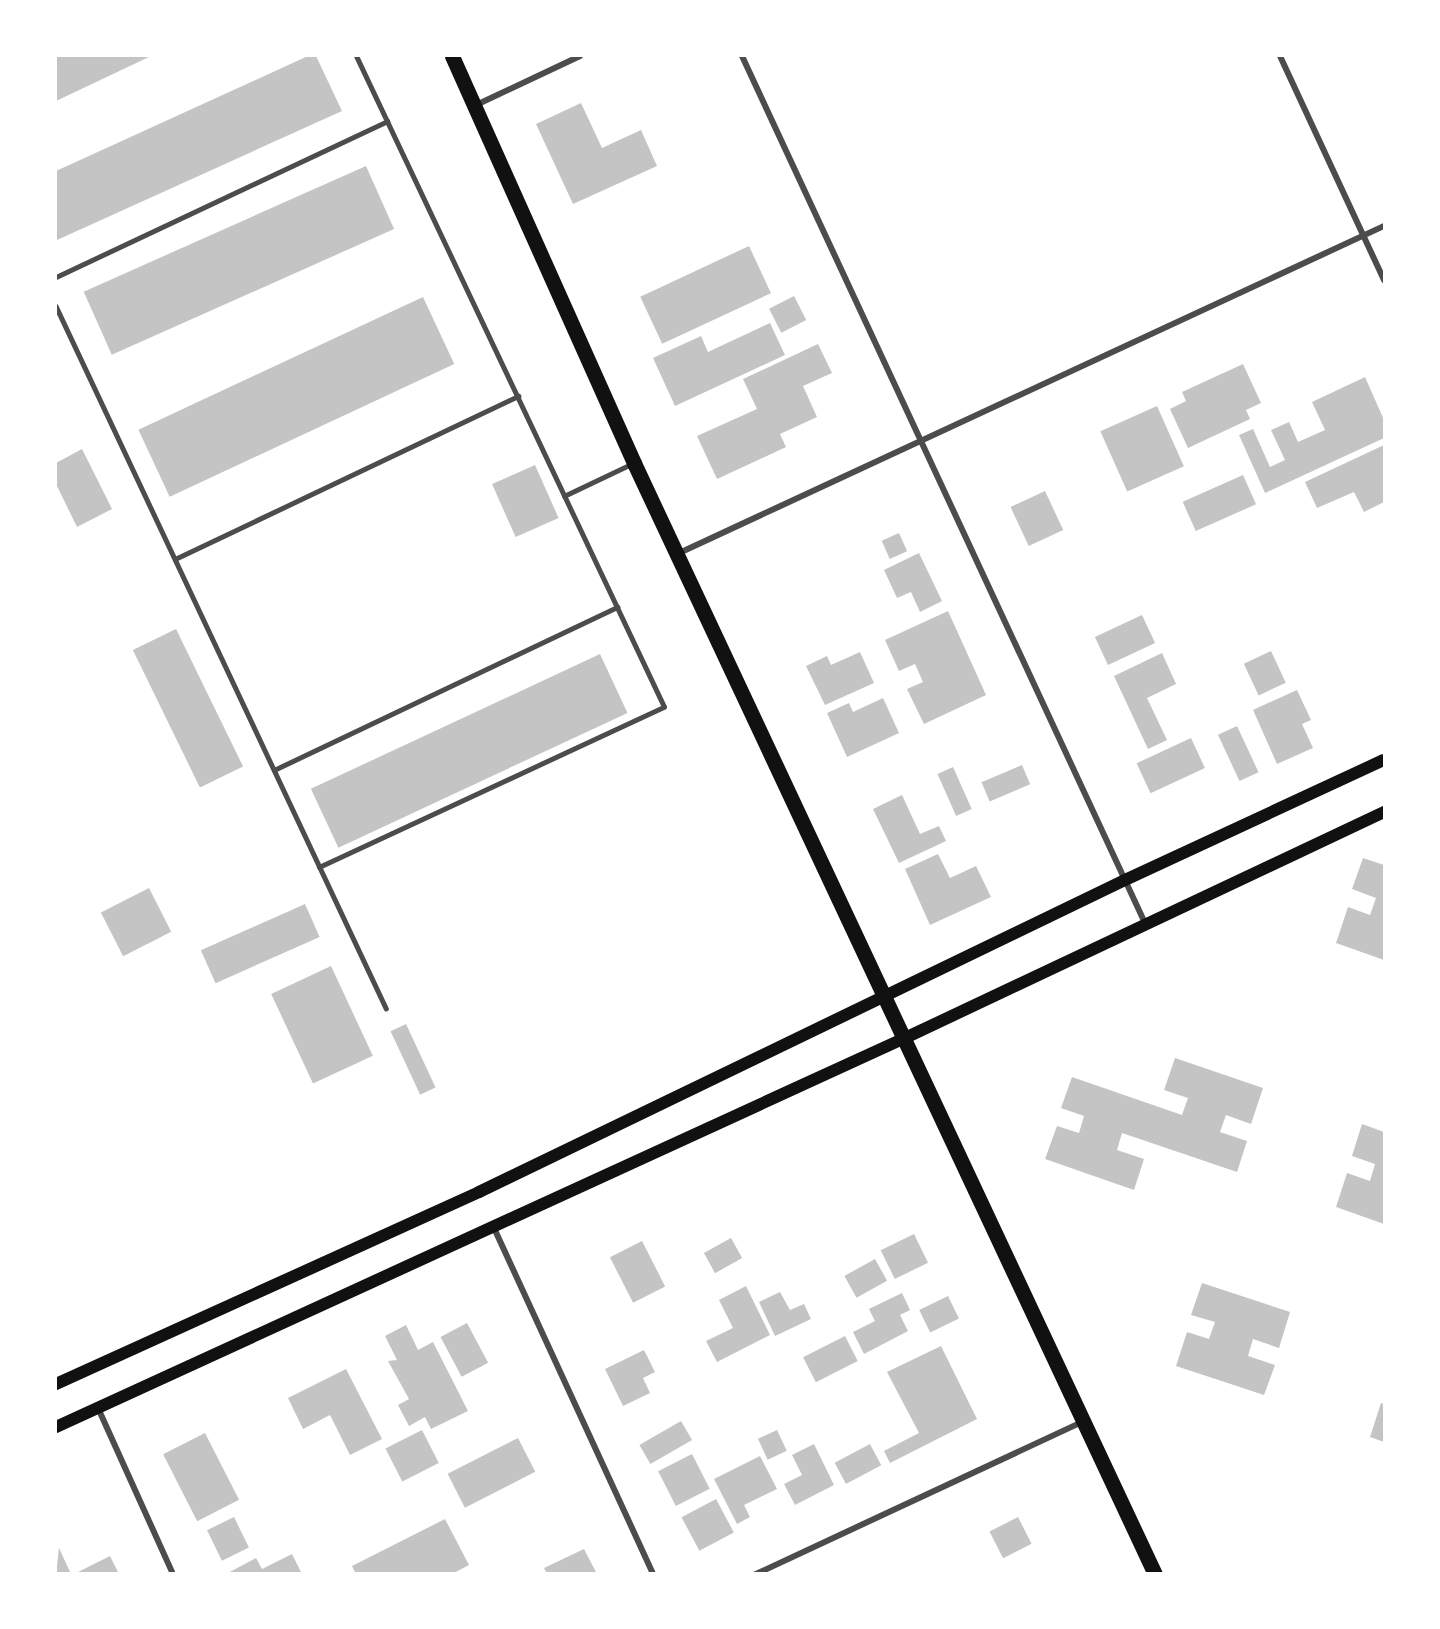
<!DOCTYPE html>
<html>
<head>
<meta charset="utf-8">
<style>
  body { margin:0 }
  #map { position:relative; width:1440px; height:1629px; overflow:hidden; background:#fff; font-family:"Nunito Sans",sans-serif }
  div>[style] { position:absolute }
  .building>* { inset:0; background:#c4c4c4; transform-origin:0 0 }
  .service>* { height:4.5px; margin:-2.25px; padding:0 2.25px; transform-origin:2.25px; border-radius:2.25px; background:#4c4c4c }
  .minor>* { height:6px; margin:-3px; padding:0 3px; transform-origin:3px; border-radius:3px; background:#4c4c4c }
  .secondary>* { height:12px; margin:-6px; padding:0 6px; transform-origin:6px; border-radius:6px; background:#111 }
  .primary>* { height:15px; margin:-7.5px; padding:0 7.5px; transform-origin:7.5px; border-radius:7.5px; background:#111 }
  span { translate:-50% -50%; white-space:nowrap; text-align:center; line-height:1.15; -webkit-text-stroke:4.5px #fff; paint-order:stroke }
  .frame { position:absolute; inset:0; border:57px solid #fff; pointer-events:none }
</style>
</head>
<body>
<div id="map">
  <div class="building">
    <i style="clip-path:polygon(56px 56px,151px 56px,56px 101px)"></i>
    <i style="clip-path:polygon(308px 56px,316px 56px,342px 111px,57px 240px,56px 171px)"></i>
    <i style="clip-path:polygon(581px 103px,602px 148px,641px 130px,657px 166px,573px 204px,536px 124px)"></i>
    <i style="left:366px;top:166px;width:69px;height:309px;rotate:66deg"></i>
    <i style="left:749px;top:246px;width:52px;height:120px;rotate:65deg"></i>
    <i style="left:794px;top:296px;width:27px;height:28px;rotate:63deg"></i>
    <i style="left:423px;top:297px;width:74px;height:314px;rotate:65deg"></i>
    <i style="clip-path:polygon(770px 323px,785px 355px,675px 406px,653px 358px,701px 336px,708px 352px)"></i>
    <i style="clip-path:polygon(818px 344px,832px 373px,803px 386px,817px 417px,780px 434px,786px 447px,717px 479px,697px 436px,757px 409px,743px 379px)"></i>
    <i style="clip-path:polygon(1243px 364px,1261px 403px,1246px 410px,1250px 419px,1188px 448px,1170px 409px,1186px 401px,1182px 392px)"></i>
    <i style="clip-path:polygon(1365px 377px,1384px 420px,1384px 438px,1265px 493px,1239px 435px,1253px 429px,1270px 467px,1285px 460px,1271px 430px,1289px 422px,1298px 442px,1325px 430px,1312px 402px)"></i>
    <i style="left:1157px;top:406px;width:66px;height:62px;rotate:66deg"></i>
    <i style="clip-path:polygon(1384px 445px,1384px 502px,1364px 512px,1354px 492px,1317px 508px,1305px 482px)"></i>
    <i style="clip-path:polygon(82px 449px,112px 509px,77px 527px,56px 484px,56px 463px)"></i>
    <i style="left:535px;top:465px;width:58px;height:47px;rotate:66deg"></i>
    <i style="left:1243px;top:475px;width:32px;height:66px;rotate:66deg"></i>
    <i style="left:1045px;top:491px;width:43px;height:38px;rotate:65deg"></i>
    <i style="left:899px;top:533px;width:20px;height:19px;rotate:66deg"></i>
    <i style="clip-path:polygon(919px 553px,942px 601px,920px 612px,911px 592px,897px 598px,884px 570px)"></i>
    <i style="clip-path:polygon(948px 611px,986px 695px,924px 724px,907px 689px,923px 682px,915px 664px,899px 671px,885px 640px)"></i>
    <i style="left:1142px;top:615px;width:31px;height:52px;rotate:65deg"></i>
    <i style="left:176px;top:629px;width:153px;height:48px;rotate:64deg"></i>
    <i style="left:1271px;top:651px;width:35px;height:30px;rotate:65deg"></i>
    <i style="clip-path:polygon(860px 652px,874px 683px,825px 705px,806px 666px,827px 656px,831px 665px)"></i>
    <i style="clip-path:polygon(1162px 653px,1176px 684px,1147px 698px,1167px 740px,1148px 749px,1114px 676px)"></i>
    <i style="left:600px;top:654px;width:65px;height:319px;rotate:65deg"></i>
    <i style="clip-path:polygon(1297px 690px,1311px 720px,1302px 724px,1313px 748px,1277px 764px,1253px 710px)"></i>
    <i style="clip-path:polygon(883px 698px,899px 733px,847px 757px,827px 713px,849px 703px,853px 712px)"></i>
    <i style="left:1237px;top:726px;width:51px;height:21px;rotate:65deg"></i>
    <i style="left:1191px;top:738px;width:33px;height:60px;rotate:65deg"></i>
    <i style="left:1022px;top:765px;width:21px;height:44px;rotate:67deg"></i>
    <i style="left:953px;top:767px;width:46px;height:17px;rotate:66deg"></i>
    <i style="clip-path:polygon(902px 795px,920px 834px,939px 826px,946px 841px,899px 863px,873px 809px)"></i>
    <i style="clip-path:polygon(938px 854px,950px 878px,976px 866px,991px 897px,930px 925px,905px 869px)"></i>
    <i style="clip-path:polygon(1363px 858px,1384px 865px,1384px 960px,1336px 943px,1348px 907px,1370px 915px,1376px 898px,1352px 889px)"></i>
    <i style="left:149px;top:888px;width:49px;height:54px;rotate:63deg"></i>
    <i style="left:305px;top:904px;width:36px;height:114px;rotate:66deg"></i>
    <i style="left:331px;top:966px;width:99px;height:66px;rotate:65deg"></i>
    <i style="left:406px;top:1024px;width:70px;height:17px;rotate:65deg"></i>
    <i style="clip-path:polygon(1175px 1058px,1263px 1088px,1251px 1124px,1226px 1115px,1220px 1132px,1247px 1141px,1237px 1172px,1122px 1133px,1117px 1150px,1144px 1159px,1134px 1190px,1045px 1159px,1057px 1126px,1079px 1133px,1084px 1116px,1061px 1108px,1072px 1077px,1182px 1115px,1188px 1098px,1164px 1090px)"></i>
    <i style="clip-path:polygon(1362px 1124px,1384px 1132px,1384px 1224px,1336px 1207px,1347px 1173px,1370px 1181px,1375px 1164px,1352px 1156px)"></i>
    <i style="left:914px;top:1234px;width:32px;height:37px;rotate:64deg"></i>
    <i style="left:731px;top:1238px;width:23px;height:31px;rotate:61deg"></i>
    <i style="left:642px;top:1241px;width:51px;height:36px;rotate:63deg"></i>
    <i style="left:875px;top:1259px;width:25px;height:35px;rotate:61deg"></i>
    <i style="clip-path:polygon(1202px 1283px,1290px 1312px,1279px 1348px,1253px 1339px,1248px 1356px,1275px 1365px,1264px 1395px,1176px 1366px,1187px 1332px,1209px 1339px,1215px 1322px,1191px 1315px)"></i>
    <i style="clip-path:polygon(746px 1286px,770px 1335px,717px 1362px,706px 1341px,733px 1328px,719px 1300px)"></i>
    <i style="clip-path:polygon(780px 1292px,790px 1310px,804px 1304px,811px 1319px,775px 1336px,759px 1302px)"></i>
    <i style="clip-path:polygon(902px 1293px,910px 1310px,900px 1315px,908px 1331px,864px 1354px,853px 1332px,875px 1321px,869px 1309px)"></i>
    <i style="left:948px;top:1296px;width:25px;height:32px;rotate:64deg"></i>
    <i style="left:467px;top:1323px;width:45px;height:30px;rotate:62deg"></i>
    <i style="clip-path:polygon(406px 1325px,418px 1350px,433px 1342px,468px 1411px,431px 1429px,425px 1417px,409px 1426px,398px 1405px,409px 1399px,388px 1361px,397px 1360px,385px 1336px)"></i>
    <i style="left:845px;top:1336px;width:28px;height:47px;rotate:63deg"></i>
    <i style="clip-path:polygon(941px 1346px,977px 1419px,890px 1463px,884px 1451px,919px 1433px,887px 1372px)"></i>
    <i style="clip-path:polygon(644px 1350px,655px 1372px,643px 1378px,650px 1393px,623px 1406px,605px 1369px)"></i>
    <i style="clip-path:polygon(346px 1369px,382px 1439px,350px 1455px,330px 1415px,303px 1429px,288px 1398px)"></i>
    <i style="clip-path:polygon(1381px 1403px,1384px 1404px,1384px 1442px,1370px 1437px)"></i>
    <i style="left:681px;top:1421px;width:22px;height:48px;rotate:60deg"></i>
    <i style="left:422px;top:1430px;width:37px;height:41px;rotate:63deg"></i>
    <i style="left:777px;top:1430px;width:23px;height:21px;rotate:65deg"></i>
    <i style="left:205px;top:1433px;width:75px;height:47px;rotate:63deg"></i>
    <i style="left:518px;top:1438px;width:38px;height:79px;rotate:63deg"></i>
    <i style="clip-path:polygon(814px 1444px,834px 1485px,795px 1505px,784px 1484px,802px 1475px,792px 1455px)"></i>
    <i style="left:870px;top:1444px;width:24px;height:40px;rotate:62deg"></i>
    <i style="left:692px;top:1454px;width:39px;height:38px;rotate:63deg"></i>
    <i style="clip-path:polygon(760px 1456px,777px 1489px,744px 1505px,750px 1517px,737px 1524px,714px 1479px)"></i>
    <i style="left:716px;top:1499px;width:38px;height:39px;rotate:62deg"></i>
    <i style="left:234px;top:1517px;width:34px;height:30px;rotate:64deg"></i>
    <i style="left:1018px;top:1517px;width:30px;height:32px;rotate:63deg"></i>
    <i style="clip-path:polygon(445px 1519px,469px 1565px,452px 1574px,356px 1574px,352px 1566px)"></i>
    <i style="clip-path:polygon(59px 1548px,71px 1574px,56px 1574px)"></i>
    <i style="clip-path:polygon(584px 1549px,597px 1574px,547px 1574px,544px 1568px)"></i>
    <i style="clip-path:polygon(292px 1554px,302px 1574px,226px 1574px,256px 1558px,262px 1569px)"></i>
    <i style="clip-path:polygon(110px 1556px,119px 1574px,74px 1574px)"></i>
  </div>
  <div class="service">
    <i style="left:56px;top:277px;width:366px;rotate:-25.2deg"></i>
    <i style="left:56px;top:306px;width:776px;rotate:64.82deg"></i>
    <i style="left:564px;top:496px;width:74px;rotate:-25.5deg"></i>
    <i style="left:175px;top:559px;width:380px;rotate:-25.4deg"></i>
    <i style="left:274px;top:770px;width:380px;rotate:-25.4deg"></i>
    <i style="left:319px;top:867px;width:380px;rotate:-24.9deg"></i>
    <i style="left:664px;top:707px;width:720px;rotate:-115.32deg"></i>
  </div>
  <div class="minor">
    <i style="left:742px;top:56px;width:956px;rotate:65.07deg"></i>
    <i style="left:1280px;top:56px;width:247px;rotate:65.1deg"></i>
    <i style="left:476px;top:105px;width:115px;rotate:-25.2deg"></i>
    <i style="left:677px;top:554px;width:779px;rotate:-24.89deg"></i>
    <i style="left:494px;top:1228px;width:381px;rotate:65.3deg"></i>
    <i style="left:98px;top:1408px;width:182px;rotate:65.7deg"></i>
    <i style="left:756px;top:1574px;width:360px;rotate:-25deg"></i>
  </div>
  <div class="secondary">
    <i style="left:56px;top:1384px;width:465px;rotate:-24.4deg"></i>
    <i style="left:479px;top:1192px;width:717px;rotate:-25.78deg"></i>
    <i style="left:1125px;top:880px;width:285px;rotate:-24.9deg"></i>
    <i style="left:56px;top:1427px;width:934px;rotate:-24.62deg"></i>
    <i style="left:905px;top:1038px;width:530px;rotate:-25.26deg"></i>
  </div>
  <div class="primary">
    <i style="left:452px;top:56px;width:446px;rotate:65.9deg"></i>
    <i style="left:634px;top:463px;width:1227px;rotate:64.88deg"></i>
  </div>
  <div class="frame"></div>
</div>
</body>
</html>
